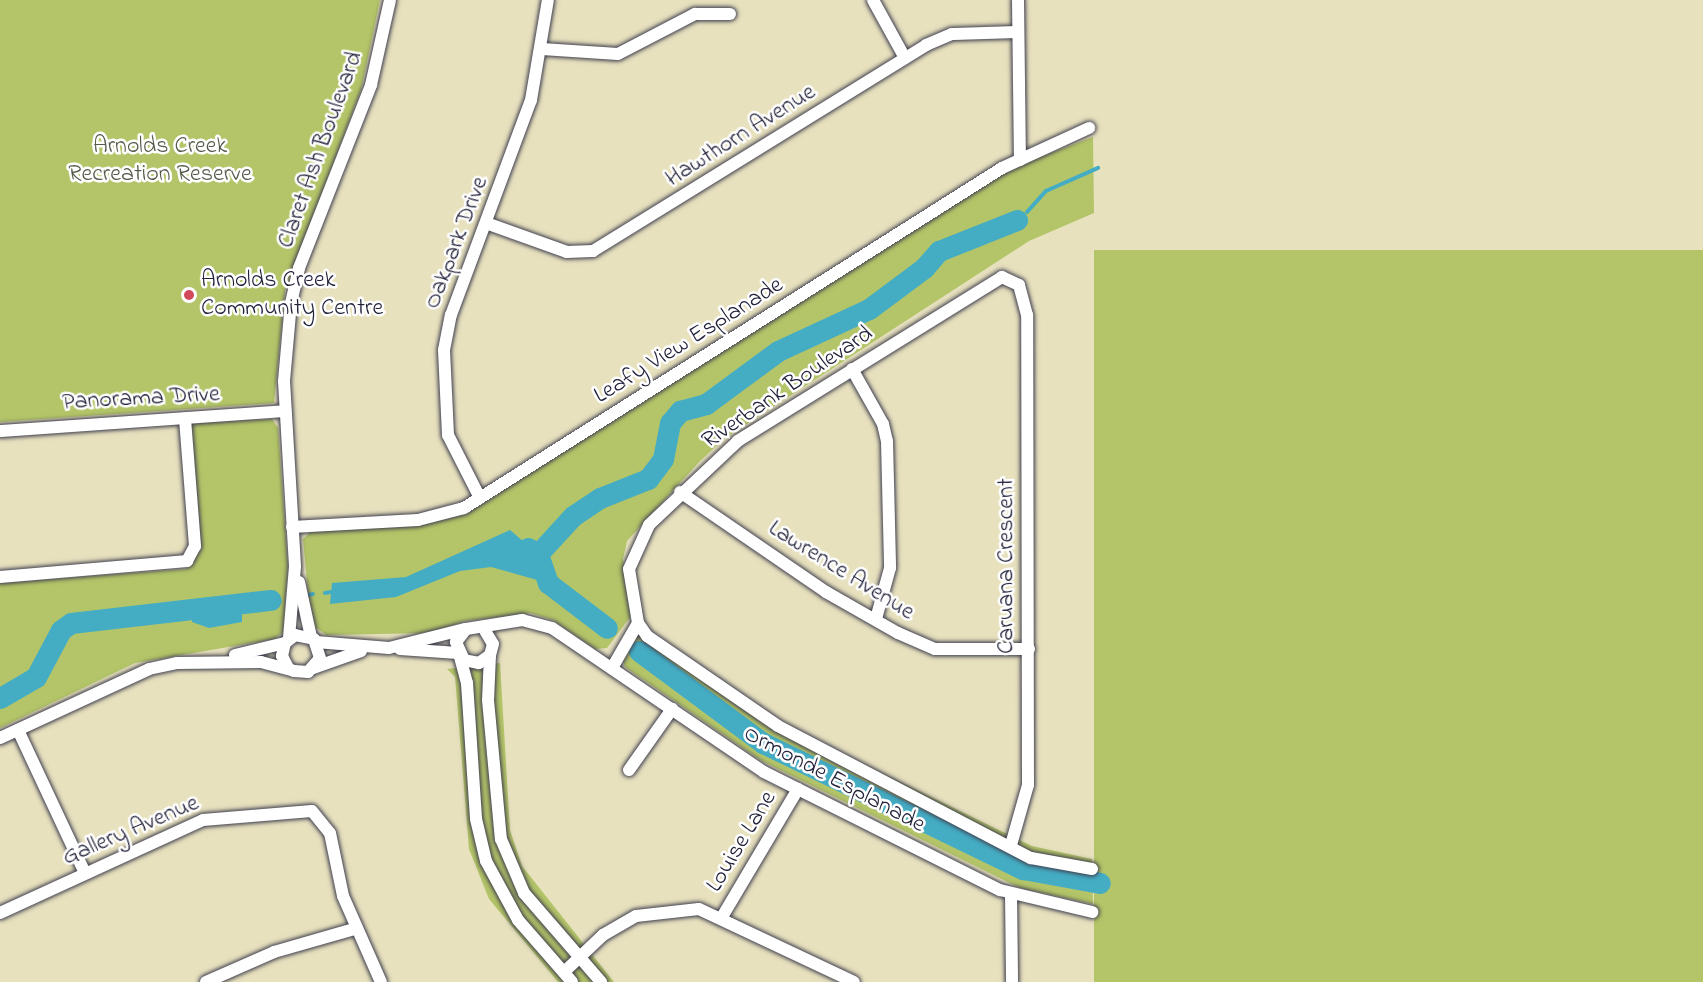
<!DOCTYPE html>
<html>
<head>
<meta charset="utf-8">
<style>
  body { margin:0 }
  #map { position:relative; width:1703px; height:982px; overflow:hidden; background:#e7e1be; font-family:"Indie Flower",sans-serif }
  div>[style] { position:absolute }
  .green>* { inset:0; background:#b3c568; transform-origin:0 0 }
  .water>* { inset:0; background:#44adc4 }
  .stream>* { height:4px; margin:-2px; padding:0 2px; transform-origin:2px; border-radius:2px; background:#44adc4 }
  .river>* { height:21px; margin:-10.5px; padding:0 10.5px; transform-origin:10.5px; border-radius:10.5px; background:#44adc4 }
  .roads { filter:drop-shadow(0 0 2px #403f4f) drop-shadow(0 0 2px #403f4f) }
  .minor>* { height:12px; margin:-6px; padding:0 6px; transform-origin:6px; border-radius:6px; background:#fff }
  .dots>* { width:16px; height:16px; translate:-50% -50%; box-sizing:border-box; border:3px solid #fff; border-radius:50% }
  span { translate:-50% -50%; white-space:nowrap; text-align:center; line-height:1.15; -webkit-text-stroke:5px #fff; paint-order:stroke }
  .street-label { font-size:24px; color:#22223b }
  .park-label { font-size:24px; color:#555b4b }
  .poi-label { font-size:24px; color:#22223b }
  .left { translate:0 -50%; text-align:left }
</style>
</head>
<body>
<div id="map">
  <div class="green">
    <i style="clip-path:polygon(0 0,380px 0,361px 90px,285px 290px,274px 403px,0 422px)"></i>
    <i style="clip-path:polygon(1093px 137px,1094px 213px,1029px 241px,725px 438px,700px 461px,627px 541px,623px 559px,631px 616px,607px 648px,595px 649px,553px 620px,530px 613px,465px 621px,430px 633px,326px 635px,311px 624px,303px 539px,312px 530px,435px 521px,1009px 169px)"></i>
    <i style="left:1703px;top:250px;width:732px;height:609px;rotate:90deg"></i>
    <i style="clip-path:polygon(272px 419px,278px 428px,288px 567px,283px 632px,275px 639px,135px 663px,0 728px,0 583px,186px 569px,200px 548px,190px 423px)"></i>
    <i style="clip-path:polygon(638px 633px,784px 725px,1032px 846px,1092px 859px,1093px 904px,1020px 888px,762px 761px,625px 667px,622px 658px)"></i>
    <i style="clip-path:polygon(500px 663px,510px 830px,522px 866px,614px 982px,558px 982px,489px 899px,469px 849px,455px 677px,447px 669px)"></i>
  </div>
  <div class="water">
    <i style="clip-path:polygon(510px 530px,538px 554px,548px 583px,491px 567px,460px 571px,396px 597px,330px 604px,332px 583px,406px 577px)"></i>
    <i style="clip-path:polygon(228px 601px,242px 606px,242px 622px,209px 628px,192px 622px,193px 608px)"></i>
  </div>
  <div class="stream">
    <i style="left:1027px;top:212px;width:28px;rotate:-48deg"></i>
    <i style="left:1046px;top:191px;width:57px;rotate:-23.9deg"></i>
    <i style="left:325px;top:593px;width:6px;rotate:-9deg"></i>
    <i style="left:308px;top:595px;width:5px;rotate:-11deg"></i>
  </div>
  <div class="river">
    <i style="left:528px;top:548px;width:12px;rotate:31deg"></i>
    <i style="left:538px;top:554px;width:52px;rotate:-47.4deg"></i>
    <i style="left:573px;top:516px;width:32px;rotate:-34deg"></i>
    <i style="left:600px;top:498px;width:52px;rotate:-21.6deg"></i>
    <i style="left:648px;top:479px;width:25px;rotate:-53deg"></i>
    <i style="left:663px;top:459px;width:37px;rotate:-79deg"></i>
    <i style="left:670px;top:423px;width:16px;rotate:-50deg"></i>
    <i style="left:680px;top:411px;width:27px;rotate:-15deg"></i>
    <i style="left:706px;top:404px;width:89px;rotate:-36.4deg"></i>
    <i style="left:778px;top:351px;width:100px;rotate:-24.8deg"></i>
    <i style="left:869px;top:309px;width:69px;rotate:-36.7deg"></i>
    <i style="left:924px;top:268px;width:23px;rotate:-49deg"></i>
    <i style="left:939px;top:251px;width:84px;rotate:-21.7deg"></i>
    <i style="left:538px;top:554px;width:31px;rotate:71deg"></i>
    <i style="left:548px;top:583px;width:74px;rotate:37.3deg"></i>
    <i style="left:639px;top:651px;width:154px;rotate:36.6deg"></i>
    <i style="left:763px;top:743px;width:289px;rotate:25.9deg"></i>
    <i style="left:1023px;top:869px;width:78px;rotate:10.3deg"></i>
    <i style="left:0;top:698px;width:42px;rotate:-30.3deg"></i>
    <i style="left:36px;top:677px;width:53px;rotate:-62deg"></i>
    <i style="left:61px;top:630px;width:12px;rotate:-35deg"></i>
    <i style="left:71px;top:623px;width:201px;rotate:-6.6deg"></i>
  </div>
  <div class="roads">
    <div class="minor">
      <i style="left:873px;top:0;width:66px;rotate:61.1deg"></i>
      <i style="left:1018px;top:0;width:160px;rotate:89.3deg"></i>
      <i style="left:542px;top:49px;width:76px;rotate:3.8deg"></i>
      <i style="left:618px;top:54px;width:87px;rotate:-27.5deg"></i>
      <i style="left:695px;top:14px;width:35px"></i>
      <i style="left:486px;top:223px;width:86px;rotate:19.7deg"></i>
      <i style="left:567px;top:252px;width:26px;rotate:-2deg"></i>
      <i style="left:593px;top:251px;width:392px;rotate:-31.7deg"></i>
      <i style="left:926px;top:45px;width:28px;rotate:-23deg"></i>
      <i style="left:952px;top:34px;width:66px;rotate:-1.7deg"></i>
      <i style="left:852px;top:369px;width:63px;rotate:60.6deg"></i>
      <i style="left:883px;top:424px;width:17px;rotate:77deg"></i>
      <i style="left:887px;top:441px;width:127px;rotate:88.6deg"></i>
      <i style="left:890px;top:568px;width:53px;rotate:105.4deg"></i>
      <i style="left:0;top:431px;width:286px;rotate:-4deg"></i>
      <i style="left:680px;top:492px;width:177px;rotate:34.4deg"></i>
      <i style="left:826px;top:592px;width:83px;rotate:29.7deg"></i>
      <i style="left:898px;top:633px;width:40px;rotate:23.4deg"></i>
      <i style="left:935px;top:649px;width:94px"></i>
      <i style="left:480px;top:498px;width:71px;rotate:-116.9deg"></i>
      <i style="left:448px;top:435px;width:85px;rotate:-92.7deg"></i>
      <i style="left:444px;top:350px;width:36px;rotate:-79deg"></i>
      <i style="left:451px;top:315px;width:229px;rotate:-69.6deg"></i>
      <i style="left:531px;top:100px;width:101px;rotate:-80.4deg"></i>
      <i style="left:292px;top:527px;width:126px;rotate:-3.2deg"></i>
      <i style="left:418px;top:520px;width:48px;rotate:-14.6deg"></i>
      <i style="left:464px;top:508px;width:636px;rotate:-32.29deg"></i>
      <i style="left:1002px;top:168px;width:96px;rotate:-24.7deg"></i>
      <i style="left:0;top:577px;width:188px;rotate:-4.9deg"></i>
      <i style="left:187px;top:561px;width:17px;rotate:-62deg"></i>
      <i style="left:195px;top:546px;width:128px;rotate:-94.5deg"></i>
      <i style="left:299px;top:582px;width:56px;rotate:77.7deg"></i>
      <i style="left:484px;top:629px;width:17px;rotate:59deg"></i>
      <i style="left:493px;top:644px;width:11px;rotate:105deg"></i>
      <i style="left:490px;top:655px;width:14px;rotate:144deg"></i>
      <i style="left:479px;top:663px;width:15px;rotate:-169deg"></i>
      <i style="left:464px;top:660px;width:20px;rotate:-114deg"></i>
      <i style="left:456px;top:642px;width:16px;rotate:-52deg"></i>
      <i style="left:466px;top:629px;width:57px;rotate:-9.1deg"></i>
      <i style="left:522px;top:620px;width:31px;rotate:15deg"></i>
      <i style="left:552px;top:628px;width:256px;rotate:34.2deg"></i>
      <i style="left:764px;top:772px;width:264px;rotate:26.6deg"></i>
      <i style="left:1000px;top:890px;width:95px;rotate:13.4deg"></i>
      <i style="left:289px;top:638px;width:72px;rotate:-85.2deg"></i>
      <i style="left:295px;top:566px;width:185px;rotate:-93.4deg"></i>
      <i style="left:284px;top:381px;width:78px;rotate:-84.9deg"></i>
      <i style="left:291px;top:303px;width:36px;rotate:-77deg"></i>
      <i style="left:299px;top:268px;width:197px;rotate:-68.5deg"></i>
      <i style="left:371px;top:85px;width:87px;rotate:-77.4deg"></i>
      <i style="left:316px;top:642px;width:73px;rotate:4.7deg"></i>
      <i style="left:389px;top:648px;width:78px;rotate:-14deg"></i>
      <i style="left:400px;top:649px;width:58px;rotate:3.9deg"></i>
      <i style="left:235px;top:655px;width:51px;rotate:-13.5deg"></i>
      <i style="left:490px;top:655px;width:45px;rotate:92.5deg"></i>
      <i style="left:488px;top:700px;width:140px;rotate:84.7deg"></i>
      <i style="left:501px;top:839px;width:59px;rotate:66.9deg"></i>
      <i style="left:524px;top:893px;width:118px;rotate:49.1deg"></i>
      <i style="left:460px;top:657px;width:27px;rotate:75deg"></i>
      <i style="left:467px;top:683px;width:136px;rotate:86.2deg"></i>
      <i style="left:476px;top:819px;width:43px;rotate:76.6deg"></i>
      <i style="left:486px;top:861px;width:67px;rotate:61.5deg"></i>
      <i style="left:518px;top:920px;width:82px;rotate:48.9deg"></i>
      <i style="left:313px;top:668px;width:51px;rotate:-19.5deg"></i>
      <i style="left:612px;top:668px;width:52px;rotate:-60deg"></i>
      <i style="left:18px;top:730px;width:158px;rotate:64.9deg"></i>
      <i style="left:0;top:738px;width:164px;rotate:-24.8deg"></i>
      <i style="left:149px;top:669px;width:29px;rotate:-12deg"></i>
      <i style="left:177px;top:663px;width:84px;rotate:-0.7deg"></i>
      <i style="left:261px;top:662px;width:34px;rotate:15deg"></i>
      <i style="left:294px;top:671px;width:14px;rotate:4deg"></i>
      <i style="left:308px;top:672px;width:18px;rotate:-49deg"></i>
      <i style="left:320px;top:658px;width:20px;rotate:-108deg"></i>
      <i style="left:314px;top:639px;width:19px;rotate:-168deg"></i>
      <i style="left:295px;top:635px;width:13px;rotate:141deg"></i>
      <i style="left:285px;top:643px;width:13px;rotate:103deg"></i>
      <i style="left:282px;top:656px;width:13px;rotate:63deg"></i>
      <i style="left:629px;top:770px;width:75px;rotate:-54.8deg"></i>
      <i style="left:1011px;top:845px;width:62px;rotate:-74.2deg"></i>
      <i style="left:1028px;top:785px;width:470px;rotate:-90.1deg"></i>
      <i style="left:1027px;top:315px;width:31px;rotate:-105deg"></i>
      <i style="left:1019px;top:285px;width:19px;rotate:-155deg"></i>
      <i style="left:1002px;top:277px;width:311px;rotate:148.2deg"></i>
      <i style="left:738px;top:441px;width:122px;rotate:136.7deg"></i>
      <i style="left:649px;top:525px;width:48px;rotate:114.4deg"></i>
      <i style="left:629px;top:569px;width:55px;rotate:80.5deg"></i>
      <i style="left:638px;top:623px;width:16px;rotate:55deg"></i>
      <i style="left:647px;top:636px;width:159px;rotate:34.5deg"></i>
      <i style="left:778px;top:726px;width:285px;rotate:27.6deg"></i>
      <i style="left:1031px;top:858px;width:62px;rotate:10.2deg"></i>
      <i style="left:1011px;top:894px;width:88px;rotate:89.3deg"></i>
      <i style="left:0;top:913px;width:223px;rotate:-24.6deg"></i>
      <i style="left:203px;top:820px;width:109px;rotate:-4.7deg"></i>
      <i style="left:312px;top:811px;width:28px;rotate:51deg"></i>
      <i style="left:330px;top:833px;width:64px;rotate:78.3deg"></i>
      <i style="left:343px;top:896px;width:94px;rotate:66.2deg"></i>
      <i style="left:722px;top:917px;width:149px;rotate:-59.3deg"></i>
      <i style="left:564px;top:972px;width:54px;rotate:-43.5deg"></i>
      <i style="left:603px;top:935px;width:38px;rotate:-30deg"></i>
      <i style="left:636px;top:916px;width:63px;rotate:-6.3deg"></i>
      <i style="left:699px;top:909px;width:171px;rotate:25.2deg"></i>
      <i style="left:206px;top:982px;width:74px;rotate:-23.8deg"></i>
      <i style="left:274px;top:952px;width:83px;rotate:-16deg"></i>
    </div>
  </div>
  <div class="dots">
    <i style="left:189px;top:295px;background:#d1495b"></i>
  </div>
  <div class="street-label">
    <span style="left:741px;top:136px;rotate:-32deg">Hawthorn Avenue</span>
    <span style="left:321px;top:150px;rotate:-70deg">Claret Ash Boulevard</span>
    <span style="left:457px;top:243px;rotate:-69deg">Oakpark Drive</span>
    <span style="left:689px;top:341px;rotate:-32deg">Leafy View Esplanade</span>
    <span style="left:788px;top:388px;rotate:-34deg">Riverbank Boulevard</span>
    <span style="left:141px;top:399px;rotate:-3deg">Panorama Drive</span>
    <span style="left:1007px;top:566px;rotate:-90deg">Caruana Crescent</span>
    <span style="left:841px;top:571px;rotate:32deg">Lawrence Avenue</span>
    <span style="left:834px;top:780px;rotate:28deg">Ormonde Esplanade</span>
    <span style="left:131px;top:831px;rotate:-23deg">Gallery Avenue</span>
    <span style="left:742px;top:842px;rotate:-59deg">Louise Lane</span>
  </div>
  <div class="park-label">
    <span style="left:160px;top:161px">Arnolds Creek<br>Recreation Reserve</span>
  </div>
  <div class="poi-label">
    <span class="left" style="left:201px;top:295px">Arnolds Creek<br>Community Centre</span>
  </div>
</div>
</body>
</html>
